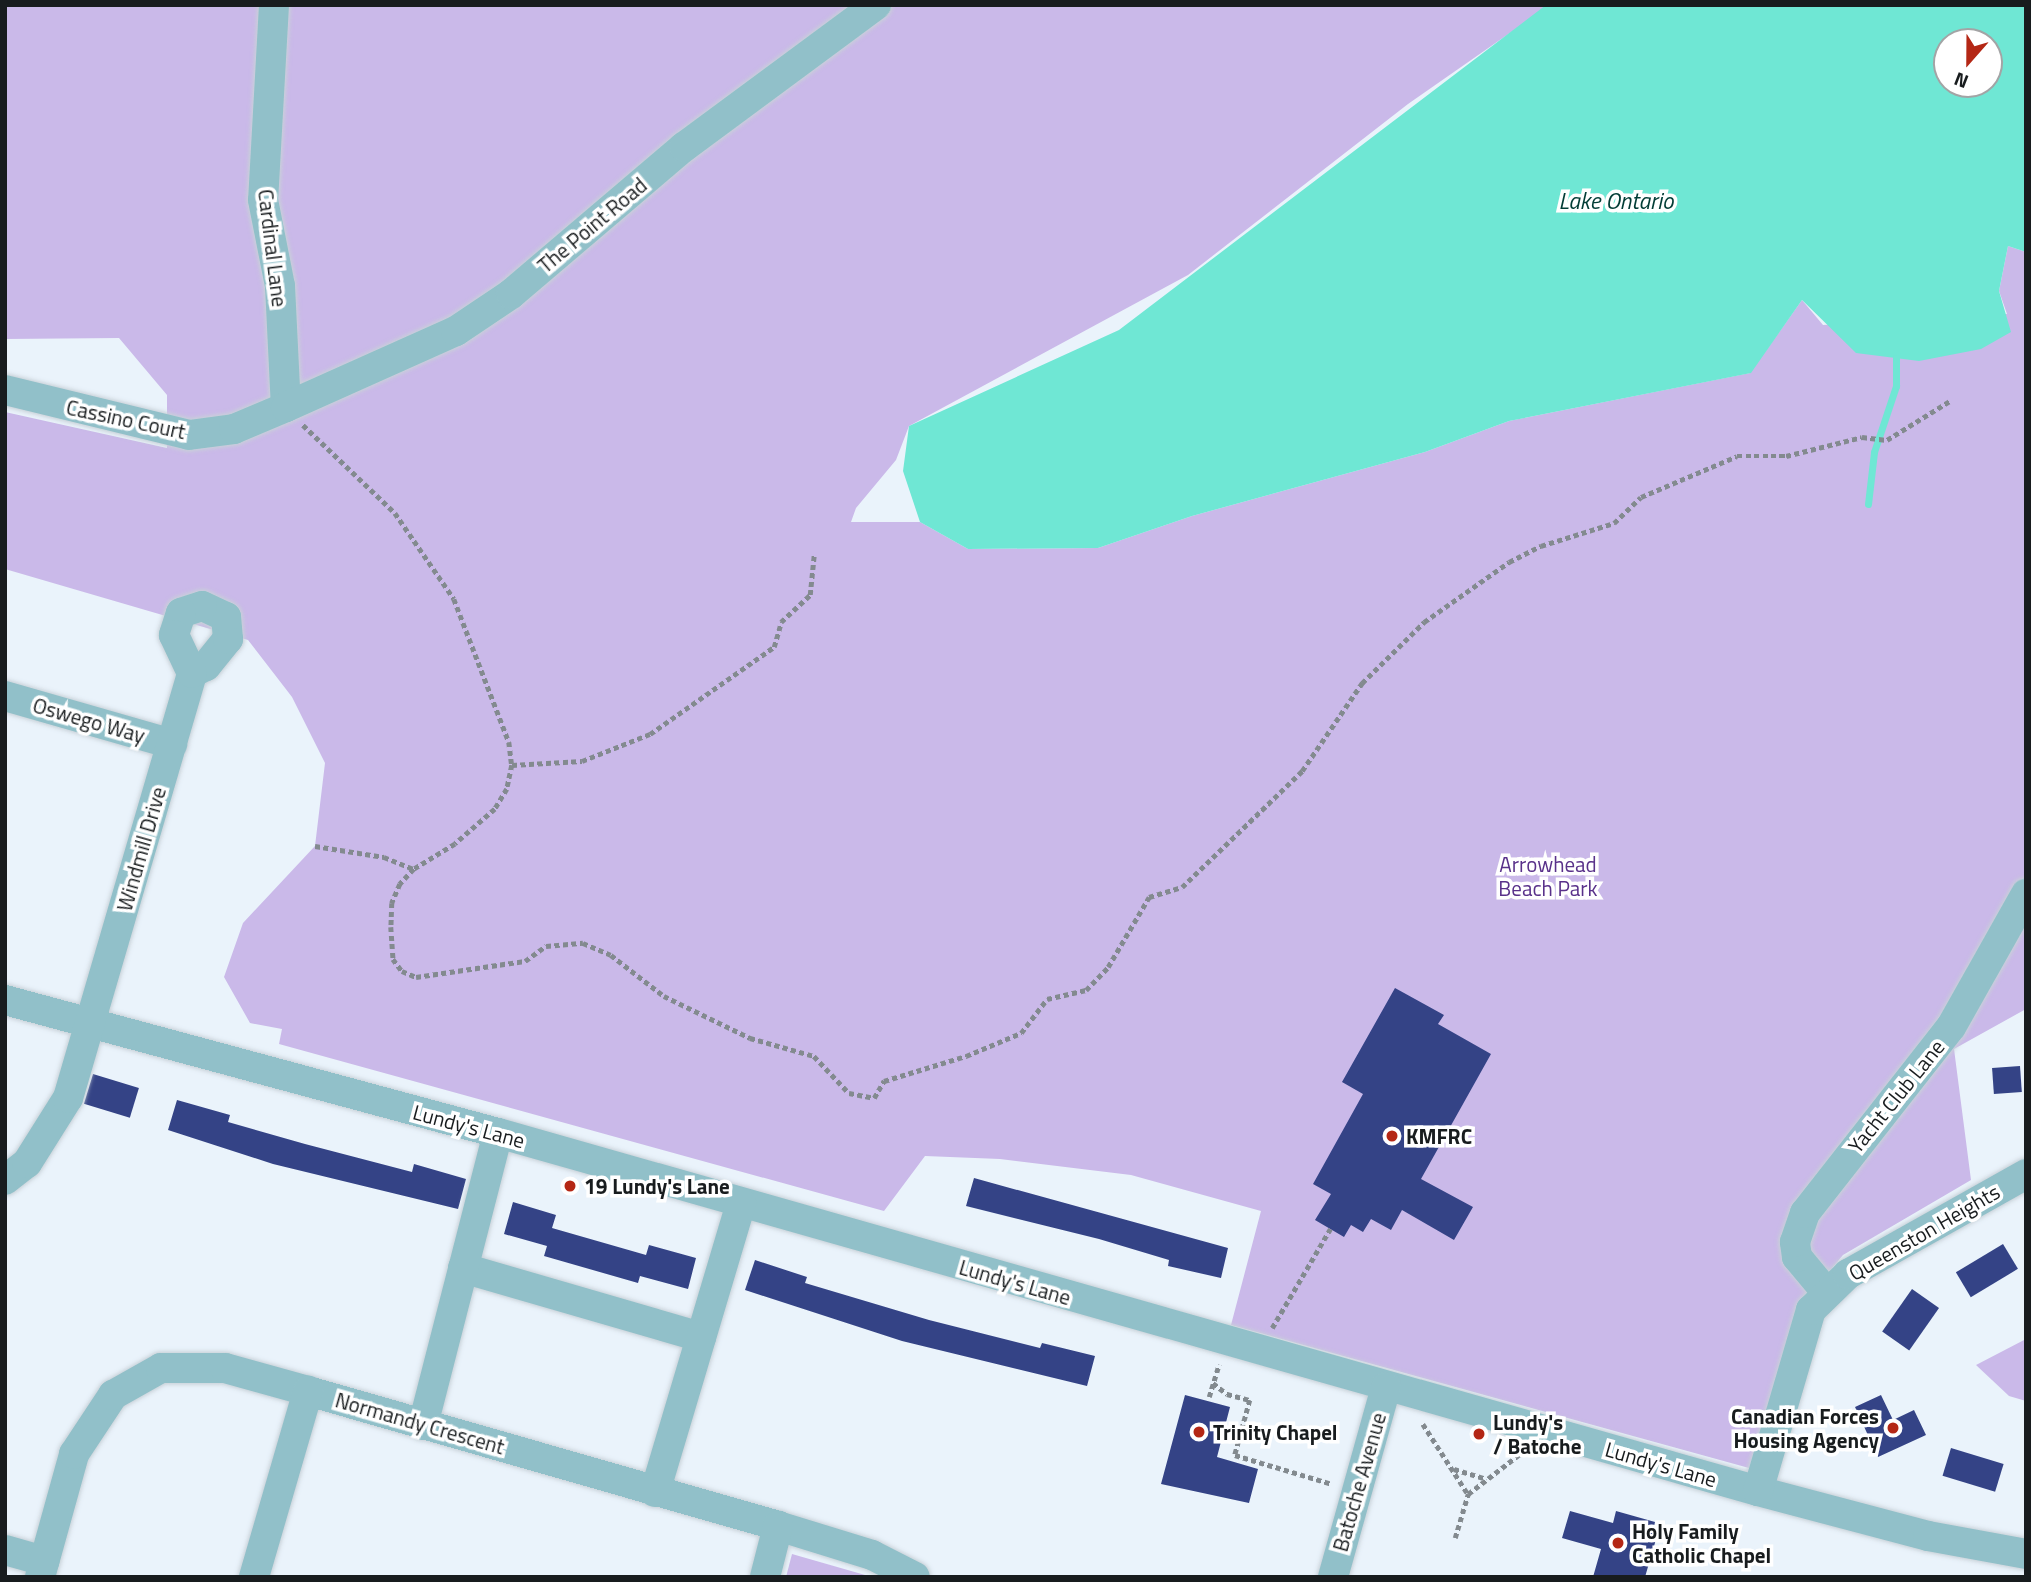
<!DOCTYPE html>
<html>
<head>
<meta charset="utf-8">
<style>
  body { margin:0 }
  #map { position:relative; width:2031px; height:1582px; overflow:hidden; background:#eaf3fb; font-family:"Titillium Web",sans-serif }
  div>[style] { position:absolute }
  .green>* { inset:0; background:#cab9e9 }
  .water>* { inset:0; background:#6fe7d4 }
  .stream>* { height:7px; margin:-3.5px; padding:0 3.5px; transform-origin:3.5px; border-radius:3.5px; background:#6fe7d4 }
  .building>* { inset:0; background:#344386; transform-origin:0 0 }
  .path>* { height:4.5px; margin-top:-2.25px; transform-origin:0; background:repeating-linear-gradient(90deg,#838a8f 0 5px,transparent 0 8.5px) }
  .roads { filter:drop-shadow(0 0 2px #c8d1d8) drop-shadow(0 0 2px #c8d1d8) }
  .minor>* { height:30px; margin:-15px; padding:0 15px; transform-origin:15px; border-radius:15px; background:#91c0c9 }
  .dots>* { width:19px; height:19px; translate:-50% -50%; box-sizing:border-box; border:4px solid #fff; border-radius:50% }
  span { translate:-50% -50%; white-space:nowrap; text-align:center; line-height:1.15; -webkit-text-stroke:7px #fff; paint-order:stroke }
  .street-label { font-size:21px; color:#181c1e }
  .park-label { font-size:21px; color:#59318a }
  .poi-label { font-size:21px; color:#181c1e; font-weight:700 }
  .left { translate:0 -50%; text-align:left }
  .right { translate:-100% -50%; text-align:right }
  .water-label { font-size:23px; color:#023d36; font-style:italic }
  .frame { position:absolute; inset:0; border:7px solid #181c1e; pointer-events:none }
  .north { position:absolute; left:1933px; top:28px; width:70px; height:70px; box-sizing:border-box; background:#fff; border:2px solid #a3a4a5; border-radius:50%; rotate:201deg; font-size:19px; font-weight:700; line-height:28px; text-align:center; color:#181c1e }
  .north::after { content:''; display:block; margin:auto; width:24px; height:32px; background:#b42715; clip-path:polygon(50% 0,100% 100%,50% 72%,0 100%) }
</style>
</head>
<body>
<div id="map">
  <div class="green">
    <i style="clip-path:polygon(5px 5px,1550px 5px,1408px 104px,1188px 275px,909px 426px,896px 460px,856px 508px,851px 522px,920px 522px,968px 549px,1098px 548px,1192px 516px,1425px 452px,1509px 421px,1750px 373px,1802px 300px,1823px 325px,2007px 314px,1999px 291px,2008px 246px,2026px 252px,2026px 1009px,1954px 1049px,1971px 1180px,1843px 1255px,1801px 1306px,1749px 1468px,1231px 1325px,1261px 1211px,1131px 1175px,1000px 1159px,925px 1156px,884px 1211px,279px 1044px,282px 1029px,250px 1023px,224px 977px,243px 923px,315px 846px,325px 763px,292px 697px,248px 640px,5px 569px,5px 412px,167px 448px,167px 395px,119px 338px,5px 339px)"></i>
    <i style="clip-path:polygon(2026px 1339px,2026px 1401px,2009px 1396px,1976px 1365px)"></i>
    <i style="clip-path:polygon(792px 1554px,872px 1577px,786px 1577px)"></i>
  </div>
  <div class="water">
    <i style="clip-path:polygon(evenodd,1546px 5px,2026px 5px,2026px 252px,2008px 246px,1999px 291px,2011px 332px,1981px 349px,1919px 361px,1856px 353px,1802px 300px,1751px 373px,1509px 421px,1425px 452px,1192px 516px,1098px 548px,968px 549px,920px 522px,903px 471px,909px 426px,1119px 330px,1546px 5px,1947px 42px,1989px 42px,1989px 84px,1947px 84px,1947px 42px)"></i>
  </div>
  <div class="stream">
    <i style="left:1868px;top:504px;width:52px;rotate:-83.4deg"></i>
    <i style="left:1874px;top:452px;width:70px;rotate:-71.6deg"></i>
    <i style="left:1896px;top:386px;width:28px;rotate:-90deg"></i>
  </div>
  <div class="building">
    <i style="clip-path:polygon(1395px 988px,1444px 1015px,1438px 1024px,1491px 1054px,1421px 1179px,1473px 1207px,1454px 1240px,1402px 1210px,1391px 1230px,1371px 1219px,1363px 1232px,1351px 1225px,1344px 1237px,1315px 1220px,1331px 1194px,1313px 1184px,1363px 1094px,1342px 1082px)"></i>
    <i style="left:2020px;top:1066px;width:26px;height:28px;rotate:86deg"></i>
    <i style="left:93px;top:1074px;width:48px;height:31px;rotate:17deg"></i>
    <i style="clip-path:polygon(177px 1100px,230px 1115px,228px 1122px,305px 1144px,412px 1172px,414px 1164px,466px 1179px,458px 1209px,273px 1164px,168px 1130px)"></i>
    <i style="clip-path:polygon(974px 1178px,1228px 1248px,1221px 1278px,1168px 1266px,1169px 1260px,1099px 1239px,966px 1206px)"></i>
    <i style="clip-path:polygon(513px 1202px,556px 1215px,552px 1228px,646px 1255px,649px 1245px,696px 1258px,688px 1289px,640px 1276px,638px 1283px,544px 1256px,547px 1246px,504px 1234px)"></i>
    <i style="left:2003px;top:1244px;width:29px;height:55px;rotate:59deg"></i>
    <i style="clip-path:polygon(755px 1260px,807px 1277px,805px 1283px,929px 1320px,1040px 1348px,1042px 1343px,1095px 1356px,1087px 1386px,902px 1341px,745px 1290px)"></i>
    <i style="left:1912px;top:1289px;width:33px;height:52px;rotate:35deg"></i>
    <i style="clip-path:polygon(1185px 1395px,1230px 1407px,1217px 1457px,1258px 1469px,1249px 1503px,1161px 1484px)"></i>
    <i style="clip-path:polygon(1881px 1395px,1893px 1420px,1914px 1410px,1926px 1435px,1878px 1457px,1855px 1407px)"></i>
    <i style="left:1951px;top:1448px;width:55px;height:29px;rotate:17deg"></i>
    <i style="clip-path:polygon(1570px 1511px,1613px 1523px,1616px 1511px,1655px 1522px,1652px 1535px,1657px 1536px,1645px 1577px,1593px 1577px,1601px 1549px,1562px 1538px)"></i>
  </div>
  <div class="path">
    <i style="left:303px;top:425px;width:127px;rotate:43.7deg"></i>
    <i style="left:395px;top:513px;width:104px;rotate:55.5deg"></i>
    <i style="left:454px;top:599px;width:153px;rotate:69deg"></i>
    <i style="left:509px;top:742px;width:23px;rotate:83deg"></i>
    <i style="left:512px;top:765px;width:25px;rotate:102deg"></i>
    <i style="left:507px;top:789px;width:23px;rotate:121deg"></i>
    <i style="left:495px;top:809px;width:53px;rotate:138.8deg"></i>
    <i style="left:455px;top:844px;width:48px;rotate:148.6deg"></i>
    <i style="left:414px;top:869px;width:21px;rotate:133deg"></i>
    <i style="left:400px;top:884px;width:21px;rotate:113deg"></i>
    <i style="left:392px;top:903px;width:24px;rotate:92deg"></i>
    <i style="left:391px;top:927px;width:32px;rotate:86deg"></i>
    <i style="left:393px;top:959px;width:15px;rotate:53deg"></i>
    <i style="left:402px;top:971px;width:15px;rotate:23deg"></i>
    <i style="left:416px;top:977px;width:110px;rotate:-8.4deg"></i>
    <i style="left:525px;top:961px;width:26px;rotate:-36deg"></i>
    <i style="left:546px;top:946px;width:37px;rotate:-5deg"></i>
    <i style="left:583px;top:943px;width:30px;rotate:23deg"></i>
    <i style="left:611px;top:955px;width:67px;rotate:37.7deg"></i>
    <i style="left:664px;top:996px;width:96px;rotate:26deg"></i>
    <i style="left:750px;top:1038px;width:66px;rotate:15.7deg"></i>
    <i style="left:814px;top:1056px;width:51px;rotate:46.6deg"></i>
    <i style="left:849px;top:1093px;width:25px;rotate:11deg"></i>
    <i style="left:874px;top:1098px;width:20px;rotate:-60deg"></i>
    <i style="left:884px;top:1081px;width:86px;rotate:-17deg"></i>
    <i style="left:966px;top:1056px;width:60px;rotate:-22.7deg"></i>
    <i style="left:1021px;top:1033px;width:43px;rotate:-52.6deg"></i>
    <i style="left:1047px;top:999px;width:40px;rotate:-13deg"></i>
    <i style="left:1086px;top:990px;width:32px;rotate:-46deg"></i>
    <i style="left:1108px;top:967px;width:81px;rotate:-59.6deg"></i>
    <i style="left:1149px;top:897px;width:34px;rotate:-17deg"></i>
    <i style="left:1182px;top:887px;width:167px;rotate:-44deg"></i>
    <i style="left:1302px;top:771px;width:107px;rotate:-55.7deg"></i>
    <i style="left:1362px;top:683px;width:87px;rotate:-44.5deg"></i>
    <i style="left:1424px;top:622px;width:104px;rotate:-35.2deg"></i>
    <i style="left:1509px;top:562px;width:36px;rotate:-27deg"></i>
    <i style="left:1541px;top:546px;width:77px;rotate:-17.5deg"></i>
    <i style="left:1614px;top:523px;width:37px;rotate:-44deg"></i>
    <i style="left:1641px;top:497px;width:104px;rotate:-23.1deg"></i>
    <i style="left:1737px;top:456px;width:49px"></i>
    <i style="left:1786px;top:456px;width:78px;rotate:-14deg"></i>
    <i style="left:1862px;top:437px;width:25px;rotate:7deg"></i>
    <i style="left:1887px;top:440px;width:74px;rotate:-31.8deg"></i>
    <i style="left:512px;top:765px;width:70px;rotate:-3.3deg"></i>
    <i style="left:582px;top:761px;width:73px;rotate:-21.7deg"></i>
    <i style="left:650px;top:734px;width:151px;rotate:-35.1deg"></i>
    <i style="left:774px;top:647px;width:26px;rotate:-74deg"></i>
    <i style="left:781px;top:622px;width:40px;rotate:-43deg"></i>
    <i style="left:810px;top:595px;width:40px;rotate:-84.3deg"></i>
    <i style="left:315px;top:846px;width:70px;rotate:9.1deg"></i>
    <i style="left:384px;top:857px;width:32px;rotate:22deg"></i>
    <i style="left:1272px;top:1328px;width:115px;rotate:-59.6deg"></i>
    <i style="left:1213px;top:1383px;width:18px;rotate:38deg"></i>
    <i style="left:1227px;top:1394px;width:24px;rotate:15deg"></i>
    <i style="left:1250px;top:1400px;width:57px;rotate:105.3deg"></i>
    <i style="left:1235px;top:1455px;width:101px;rotate:16.6deg"></i>
    <i style="left:1209px;top:1397px;width:34px;rotate:-73deg"></i>
    <i style="left:1423px;top:1424px;width:83px;rotate:57.3deg"></i>
    <i style="left:1454px;top:1469px;width:34px;rotate:17deg"></i>
    <i style="left:1455px;top:1538px;width:46px;rotate:-73.5deg"></i>
    <i style="left:1468px;top:1494px;width:72px;rotate:-37.7deg"></i>
  </div>
  <div class="roads">
    <div class="minor">
      <i style="left:274px;top:5px;width:195px;rotate:93.2deg"></i>
      <i style="left:263px;top:200px;width:88px;rotate:78.8deg"></i>
      <i style="left:280px;top:286px;width:121px;rotate:87.2deg"></i>
      <i style="left:5px;top:390px;width:189px;rotate:13.7deg"></i>
      <i style="left:189px;top:435px;width:45px;rotate:-7.6deg"></i>
      <i style="left:234px;top:429px;width:56px;rotate:-22.9deg"></i>
      <i style="left:286px;top:407px;width:186px;rotate:-24.1deg"></i>
      <i style="left:456px;top:331px;width:66px;rotate:-33.9deg"></i>
      <i style="left:511px;top:294px;width:227px;rotate:-40.4deg"></i>
      <i style="left:684px;top:147px;width:239px;rotate:-36.5deg"></i>
      <i style="left:5px;top:696px;width:174px;rotate:16deg"></i>
      <i style="left:5px;top:1000px;width:511px;rotate:15.1deg"></i>
      <i style="left:498px;top:1133px;width:1310px;rotate:15.86deg"></i>
      <i style="left:1758px;top:1491px;width:176px;rotate:14.8deg"></i>
      <i style="left:1928px;top:1536px;width:100px;rotate:10.4deg"></i>
      <i style="left:5px;top:1180px;width:28px;rotate:-38deg"></i>
      <i style="left:27px;top:1163px;width:77px;rotate:-57.8deg"></i>
      <i style="left:68px;top:1098px;width:443px;rotate:-73.7deg"></i>
      <i style="left:192px;top:673px;width:16px;rotate:-27deg"></i>
      <i style="left:206px;top:666px;width:35px;rotate:-51deg"></i>
      <i style="left:228px;top:639px;width:22px;rotate:-95deg"></i>
      <i style="left:226px;top:617px;width:26px;rotate:-155deg"></i>
      <i style="left:202px;top:606px;width:22px;rotate:162deg"></i>
      <i style="left:181px;top:613px;width:23px;rotate:108deg"></i>
      <i style="left:174px;top:635px;width:42px;rotate:64.7deg"></i>
      <i style="left:463px;top:1268px;width:248px;rotate:16.2deg"></i>
      <i style="left:1827px;top:1293px;width:47px;rotate:-129.8deg"></i>
      <i style="left:1797px;top:1257px;width:15px;rotate:-98deg"></i>
      <i style="left:1795px;top:1242px;width:31px;rotate:-71deg"></i>
      <i style="left:1805px;top:1213px;width:236px;rotate:-51.9deg"></i>
      <i style="left:1951px;top:1027px;width:153px;rotate:-60.6deg"></i>
      <i style="left:423px;top:1425px;width:301px;rotate:-75.6deg"></i>
      <i style="left:1758px;top:1491px;width:189px;rotate:-73.7deg"></i>
      <i style="left:1811px;top:1310px;width:52px;rotate:-44.2deg"></i>
      <i style="left:1848px;top:1274px;width:204px;rotate:-29.3deg"></i>
      <i style="left:655px;top:1492px;width:302px;rotate:-73.4deg"></i>
      <i style="left:5px;top:1550px;width:41px;rotate:15.8deg"></i>
      <i style="left:40px;top:1577px;width:128px;rotate:-74.5deg"></i>
      <i style="left:74px;top:1454px;width:71px;rotate:-56.5deg"></i>
      <i style="left:113px;top:1395px;width:55px;rotate:-29.4deg"></i>
      <i style="left:161px;top:1368px;width:64px"></i>
      <i style="left:225px;top:1368px;width:86px;rotate:15.5deg"></i>
      <i style="left:308px;top:1391px;width:489px;rotate:16deg"></i>
      <i style="left:778px;top:1526px;width:98px;rotate:17.1deg"></i>
      <i style="left:872px;top:1555px;width:48px;rotate:27.1deg"></i>
      <i style="left:254px;top:1577px;width:194px;rotate:-73.8deg"></i>
      <i style="left:765px;top:1577px;width:53px;rotate:-75.7deg"></i>
      <i style="left:1333px;top:1577px;width:197px;rotate:-74.4deg"></i>
    </div>
  </div>
  <div class="dots">
    <i style="left:1392px;top:1136px;background:#b42715"></i>
    <i style="left:570px;top:1186px;background:#b42715"></i>
    <i style="left:1893px;top:1428px;background:#b42715"></i>
    <i style="left:1199px;top:1432px;background:#b42715"></i>
    <i style="left:1479px;top:1434px;background:#b42715"></i>
    <i style="left:1618px;top:1543px;background:#b42715"></i>
  </div>
  <div class="street-label">
    <span style="left:592px;top:225px;rotate:-40deg">The Point Road</span>
    <span style="left:273px;top:248px;rotate:83deg">Cardinal Lane</span>
    <span style="left:126px;top:419px;rotate:12deg">Cassino Court</span>
    <span style="left:89px;top:720px;rotate:16deg">Oswego Way</span>
    <span style="left:141px;top:849px;rotate:-74deg">Windmill Drive</span>
    <span style="left:1896px;top:1096px;rotate:-51deg">Yacht Club Lane</span>
    <span style="left:469px;top:1126px;rotate:15deg">Lundy's Lane</span>
    <span style="left:1924px;top:1232px;rotate:-30deg">Queenston Heights</span>
    <span style="left:1015px;top:1282px;rotate:16deg">Lundy's Lane</span>
    <span style="left:420px;top:1423px;rotate:16deg">Normandy Crescent</span>
    <span style="left:1661px;top:1464px;rotate:16deg">Lundy's Lane</span>
    <span style="left:1359px;top:1482px;rotate:-74deg">Batoche Avenue</span>
  </div>
  <div class="park-label">
    <span style="left:1548px;top:876px">Arrowhead<br>Beach Park</span>
  </div>
  <div class="poi-label">
    <span class="left" style="left:1406px;top:1136px">KMFRC</span>
    <span class="left" style="left:584px;top:1186px">19 Lundy's Lane</span>
    <span class="right" style="left:1879px;top:1428px">Canadian Forces<br>Housing Agency</span>
    <span class="left" style="left:1493px;top:1434px">Lundy's<br>/ Batoche</span>
    <span class="left" style="left:1213px;top:1432px">Trinity Chapel</span>
    <span class="left" style="left:1632px;top:1543px">Holy Family<br>Catholic Chapel</span>
  </div>
  <div class="water-label">
    <span style="left:1616px;top:201px">Lake Ontario</span>
  </div>
  <div class="frame"></div>
  <div class="north">N</div>
</div>
</body>
</html>
